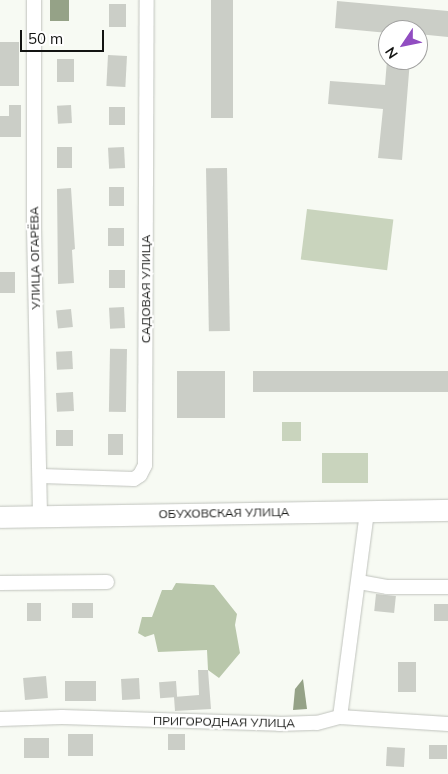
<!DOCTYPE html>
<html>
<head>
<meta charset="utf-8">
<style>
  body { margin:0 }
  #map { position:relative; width:448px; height:774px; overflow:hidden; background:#f7faf3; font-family:Mulish,sans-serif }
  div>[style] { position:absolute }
  .green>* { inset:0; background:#c9d4bd; transform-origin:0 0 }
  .forest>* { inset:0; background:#b9c7ab }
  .water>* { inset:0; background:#95a287; transform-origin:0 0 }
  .building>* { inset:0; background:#cbcec7; transform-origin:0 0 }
  .roads { filter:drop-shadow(0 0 1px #c0c3bd) drop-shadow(0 0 1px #c0c3bd) }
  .street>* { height:14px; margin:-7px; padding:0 7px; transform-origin:7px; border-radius:7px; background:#fff }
  .primary>* { height:21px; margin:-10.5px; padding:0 10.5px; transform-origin:10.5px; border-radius:10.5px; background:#fff }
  span { translate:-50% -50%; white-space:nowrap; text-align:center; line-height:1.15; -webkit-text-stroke:4px #fff; paint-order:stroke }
  .street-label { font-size:12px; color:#131412 }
  .north { position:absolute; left:378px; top:20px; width:50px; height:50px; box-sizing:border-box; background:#fff; border:1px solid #a1a1a0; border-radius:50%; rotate:236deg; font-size:14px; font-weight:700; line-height:20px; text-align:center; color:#131412 }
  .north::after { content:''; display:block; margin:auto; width:18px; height:22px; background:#914dc1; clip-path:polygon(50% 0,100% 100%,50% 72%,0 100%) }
  .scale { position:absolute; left:20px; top:30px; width:84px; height:22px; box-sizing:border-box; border:2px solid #131412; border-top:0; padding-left:6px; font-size:15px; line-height:18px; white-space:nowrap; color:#131412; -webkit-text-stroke:4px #fff; paint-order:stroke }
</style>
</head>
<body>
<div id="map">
  <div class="green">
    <i style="left:307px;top:209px;width:87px;height:51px;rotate:7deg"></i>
    <i style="left:282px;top:422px;width:19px;height:19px"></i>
    <i style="left:322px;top:453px;width:46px;height:30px"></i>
  </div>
  <div class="forest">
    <i style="clip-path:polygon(176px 583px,214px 585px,237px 614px,235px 625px,240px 653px,219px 678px,208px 670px,207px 650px,158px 652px,154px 634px,145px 637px,138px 633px,142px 617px,152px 617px,162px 590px,172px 590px)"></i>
  </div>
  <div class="water">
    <i style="left:50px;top:0;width:19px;height:21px"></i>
    <i style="clip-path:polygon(303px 679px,307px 709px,293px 710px,295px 689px)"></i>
  </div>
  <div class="building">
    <i style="left:211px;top:0;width:22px;height:118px"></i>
    <i style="clip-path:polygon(337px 1px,448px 11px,448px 37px,418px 34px,418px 30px,388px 30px,388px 33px,335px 28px)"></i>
    <i style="left:109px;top:4px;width:17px;height:23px"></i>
    <i style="left:0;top:42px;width:19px;height:44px"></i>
    <i style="left:108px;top:55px;width:19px;height:31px;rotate:3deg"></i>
    <i style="left:57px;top:59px;width:17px;height:23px"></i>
    <i style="clip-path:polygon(387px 60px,410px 60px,402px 160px,378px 158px,383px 109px,328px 104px,330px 81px,385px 85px)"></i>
    <i style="clip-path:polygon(9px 105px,21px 105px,21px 137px,0 137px,0 116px,9px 116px)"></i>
    <i style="left:71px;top:105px;width:18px;height:14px;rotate:87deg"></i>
    <i style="left:109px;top:107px;width:16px;height:18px"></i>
    <i style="left:57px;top:147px;width:15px;height:21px"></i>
    <i style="left:124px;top:147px;width:21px;height:16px;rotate:87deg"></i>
    <i style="left:227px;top:168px;width:163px;height:21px;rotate:89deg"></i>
    <i style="left:109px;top:187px;width:15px;height:19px"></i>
    <i style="clip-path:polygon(71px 188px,75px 249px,72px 250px,74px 283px,58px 284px,57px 189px)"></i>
    <i style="left:108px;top:228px;width:16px;height:18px"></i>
    <i style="left:109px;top:270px;width:16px;height:18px"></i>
    <i style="left:0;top:272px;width:15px;height:21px"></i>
    <i style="left:124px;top:307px;width:21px;height:15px;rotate:87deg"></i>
    <i style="left:71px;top:309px;width:18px;height:15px;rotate:84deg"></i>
    <i style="left:127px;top:349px;width:63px;height:17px;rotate:91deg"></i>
    <i style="left:72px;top:351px;width:18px;height:16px;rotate:87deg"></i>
    <i style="left:177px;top:371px;width:48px;height:47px"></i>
    <i style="left:253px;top:371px;width:195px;height:21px"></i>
    <i style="left:73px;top:392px;width:19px;height:17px;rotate:87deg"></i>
    <i style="left:56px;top:430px;width:17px;height:16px"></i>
    <i style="left:108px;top:434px;width:15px;height:21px"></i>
    <i style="left:376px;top:594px;width:20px;height:17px;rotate:6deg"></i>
    <i style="left:27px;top:603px;width:14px;height:18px"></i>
    <i style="left:72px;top:603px;width:21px;height:15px"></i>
    <i style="left:448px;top:604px;width:17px;height:14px;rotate:90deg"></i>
    <i style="left:398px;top:662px;width:18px;height:30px"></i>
    <i style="clip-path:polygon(198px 670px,208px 670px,211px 709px,175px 711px,174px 697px,199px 695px)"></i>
    <i style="left:46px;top:676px;width:22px;height:23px;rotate:85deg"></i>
    <i style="left:139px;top:678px;width:21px;height:18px;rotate:87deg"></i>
    <i style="left:65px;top:681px;width:31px;height:20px"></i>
    <i style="left:176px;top:681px;width:16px;height:17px;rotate:86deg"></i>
    <i style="left:93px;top:734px;width:22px;height:25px;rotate:90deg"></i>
    <i style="left:168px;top:734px;width:17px;height:16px"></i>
    <i style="left:49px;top:738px;width:20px;height:25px;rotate:90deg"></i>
    <i style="left:429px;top:745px;width:18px;height:14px"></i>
    <i style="left:387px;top:747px;width:18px;height:19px;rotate:3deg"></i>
  </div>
  <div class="roads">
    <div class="street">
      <i style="left:34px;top:0;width:228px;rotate:90deg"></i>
      <i style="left:34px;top:228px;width:287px;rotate:88.8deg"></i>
      <i style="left:41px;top:476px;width:93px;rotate:1.8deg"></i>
      <i style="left:134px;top:479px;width:7px;rotate:-34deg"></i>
      <i style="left:140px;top:475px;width:11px;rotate:-63deg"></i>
      <i style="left:145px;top:465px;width:465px;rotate:-89.8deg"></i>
      <i style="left:359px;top:582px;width:28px;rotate:10deg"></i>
      <i style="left:387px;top:587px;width:61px"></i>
      <i style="left:0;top:583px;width:107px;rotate:-0.5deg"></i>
      <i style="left:340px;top:717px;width:208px;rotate:-82.5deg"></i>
      <i style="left:0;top:719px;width:62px;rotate:-1.8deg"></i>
      <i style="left:62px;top:717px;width:217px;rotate:1.8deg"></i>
      <i style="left:279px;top:724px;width:38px;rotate:-2deg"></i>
      <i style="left:317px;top:723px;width:24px;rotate:-15deg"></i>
      <i style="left:340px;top:717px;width:108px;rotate:3.7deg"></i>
    </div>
    <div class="primary">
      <i style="left:0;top:517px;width:448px;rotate:-0.9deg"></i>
    </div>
  </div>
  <div class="street-label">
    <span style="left:35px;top:258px;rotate:-91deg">УЛИЦА ОГАРЁВА</span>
    <span style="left:146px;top:289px;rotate:-90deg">САДОВАЯ УЛИЦА</span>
    <span style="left:224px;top:513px;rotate:-1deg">ОБУХОВСКАЯ УЛИЦА</span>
    <span style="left:224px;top:722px;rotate:1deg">ПРИГОРОДНАЯ УЛИЦА</span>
  </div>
  <div class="north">N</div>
  <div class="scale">50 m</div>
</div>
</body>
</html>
